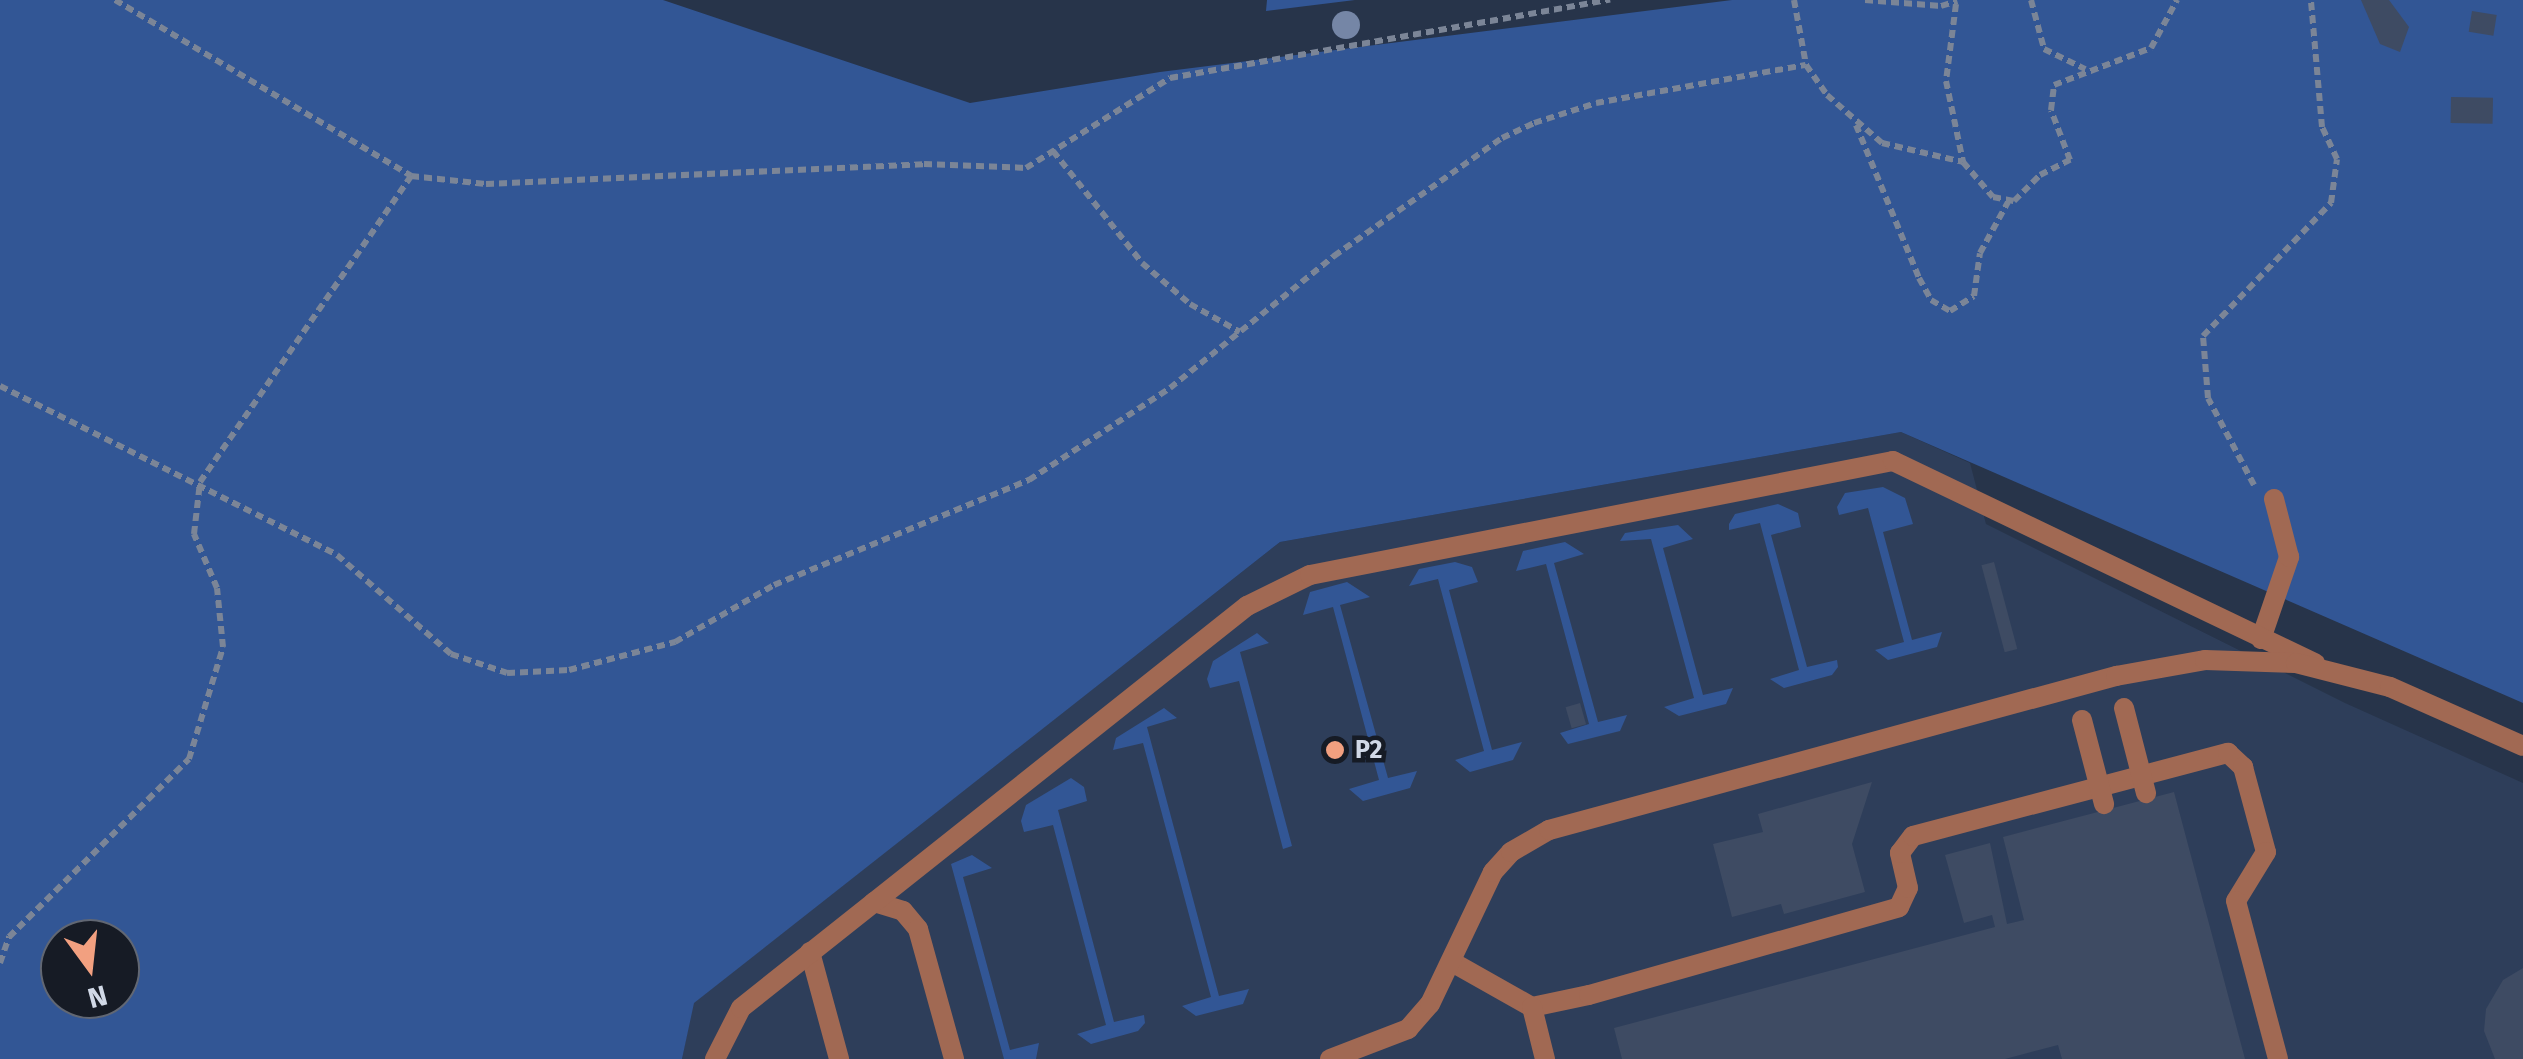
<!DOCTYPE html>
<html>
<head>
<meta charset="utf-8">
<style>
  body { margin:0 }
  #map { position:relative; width:2523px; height:1059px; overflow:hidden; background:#27344a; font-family:"Fira Sans",sans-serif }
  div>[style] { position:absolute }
  .built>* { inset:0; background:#2e3e5a }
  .green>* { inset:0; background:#325695 }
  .building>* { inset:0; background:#3e4b63; transform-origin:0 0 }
  .path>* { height:6px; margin-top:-3px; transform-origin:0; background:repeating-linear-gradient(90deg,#7b8597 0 8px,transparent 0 13px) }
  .lane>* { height:20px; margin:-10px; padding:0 10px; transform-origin:10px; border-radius:10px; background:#a16953 }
  .street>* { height:20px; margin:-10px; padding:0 10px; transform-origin:10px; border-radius:10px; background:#a16953 }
  .lane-bridge>* { height:20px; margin:-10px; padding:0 10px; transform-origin:10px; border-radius:10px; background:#a16953 }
  .trees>* { width:28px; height:28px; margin:-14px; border-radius:50%; background:#7586a6 }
  .dots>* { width:28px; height:28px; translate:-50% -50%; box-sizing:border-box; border:5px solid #161b25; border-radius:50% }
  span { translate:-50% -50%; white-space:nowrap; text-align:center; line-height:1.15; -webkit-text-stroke:9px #161b25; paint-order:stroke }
  .poi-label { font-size:25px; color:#d1d9e7; font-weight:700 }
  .left { translate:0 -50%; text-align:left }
  .north { position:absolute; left:40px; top:919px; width:100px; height:100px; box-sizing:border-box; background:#161b25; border:2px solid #616773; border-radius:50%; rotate:165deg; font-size:28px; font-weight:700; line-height:40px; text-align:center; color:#d1d9e7 }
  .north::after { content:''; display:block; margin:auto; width:35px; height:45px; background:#f2a080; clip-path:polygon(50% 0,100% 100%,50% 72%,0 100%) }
</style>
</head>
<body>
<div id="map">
  <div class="built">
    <i style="clip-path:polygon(1901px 432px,1970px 463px,1986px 524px,2345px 703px,2523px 783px,2523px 1059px,682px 1059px,693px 1003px,1280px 542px)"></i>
  </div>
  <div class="green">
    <i style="clip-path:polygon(evenodd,0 0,663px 0,970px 103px,1160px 72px,1732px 0,2523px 0,2523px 703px,1901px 432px,1280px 542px,694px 1003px,682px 1059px,0 1059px,0 0,60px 939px,120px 939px,120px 999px,60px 999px,60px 939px)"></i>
    <i style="clip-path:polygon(1267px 0,1355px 0,1266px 11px)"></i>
    <i style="clip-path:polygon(1883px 487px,1905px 498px,1913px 524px,1883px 532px,1912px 640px,1942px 632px,1937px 647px,1888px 660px,1875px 650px,1904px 642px,1868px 508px,1839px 515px,1837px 507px,1845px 493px)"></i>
    <i style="clip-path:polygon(1778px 504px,1798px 513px,1801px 527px,1771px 535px,1807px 667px,1837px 660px,1838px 667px,1832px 675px,1784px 688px,1770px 679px,1799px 670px,1760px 523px,1729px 530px,1729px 524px,1735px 514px)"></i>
    <i style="clip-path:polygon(1678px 525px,1693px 539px,1663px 548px,1703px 695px,1733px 688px,1726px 704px,1679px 716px,1664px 707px,1694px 698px,1651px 539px,1620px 541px,1625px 533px)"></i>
    <i style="clip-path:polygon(1565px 542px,1584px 554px,1554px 563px,1598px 722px,1627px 715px,1620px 731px,1568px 744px,1560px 733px,1589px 724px,1546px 564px,1516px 571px,1523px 551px)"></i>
    <i style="clip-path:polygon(1455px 562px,1472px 567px,1478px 582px,1449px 590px,1492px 750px,1522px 742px,1513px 760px,1470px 772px,1455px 760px,1484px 751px,1438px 579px,1409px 586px,1419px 569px)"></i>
    <i style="clip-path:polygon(1347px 582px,1370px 597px,1340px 605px,1388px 778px,1417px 771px,1410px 788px,1363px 801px,1349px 789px,1379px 780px,1333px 607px,1303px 615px,1310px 592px)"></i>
    <i style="clip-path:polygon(1257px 633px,1269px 643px,1240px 652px,1292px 846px,1283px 849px,1239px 681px,1210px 688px,1207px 679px,1213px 661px)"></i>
    <i style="clip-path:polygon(1164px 708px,1177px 718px,1147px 727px,1219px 996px,1249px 989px,1243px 1004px,1196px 1016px,1182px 1006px,1211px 997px,1143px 743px,1113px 750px,1116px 738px)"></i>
    <i style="clip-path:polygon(1071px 778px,1084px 787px,1087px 801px,1058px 810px,1114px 1022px,1144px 1015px,1145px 1023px,1138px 1031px,1091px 1044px,1077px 1034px,1106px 1025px,1053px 825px,1024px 832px,1021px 821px,1026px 805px)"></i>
    <i style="clip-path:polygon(972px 855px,992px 868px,963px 877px,1010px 1050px,1039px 1043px,1036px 1059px,1004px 1059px,951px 864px)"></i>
  </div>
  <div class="building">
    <i style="clip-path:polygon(2361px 0,2389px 0,2409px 27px,2400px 52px,2380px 44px)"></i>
    <i style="left:2472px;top:11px;width:25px;height:21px;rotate:9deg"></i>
    <i style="left:2451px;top:97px;width:42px;height:26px;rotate:1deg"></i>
    <i style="left:1994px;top:562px;width:90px;height:13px;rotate:75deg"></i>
    <i style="left:1580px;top:703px;width:22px;height:15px;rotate:74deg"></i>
    <i style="clip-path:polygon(1872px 782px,1852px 844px,1865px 892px,1784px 914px,1781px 904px,1732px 917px,1713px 844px,1763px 832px,1758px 814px)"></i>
    <i style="clip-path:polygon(2174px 792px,2245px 1059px,2062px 1059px,2058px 1045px,2005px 1059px,1622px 1059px,1614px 1028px,1995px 927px,1992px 915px,1964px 923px,1945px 855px,1990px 843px,2007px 924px,2024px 920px,2003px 837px)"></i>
    <i style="clip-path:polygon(2523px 968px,2523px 1059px,2495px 1059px,2484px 1031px,2486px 1009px,2503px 980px)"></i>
  </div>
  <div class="path">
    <i style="left:115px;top:0;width:344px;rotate:30.7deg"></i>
    <i style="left:411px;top:176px;width:75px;rotate:6.1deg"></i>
    <i style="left:486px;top:184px;width:438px;rotate:-2.6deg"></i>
    <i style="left:924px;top:164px;width:102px;rotate:2.2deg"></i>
    <i style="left:1026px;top:168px;width:170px;rotate:-32deg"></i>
    <i style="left:1170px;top:78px;width:447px;rotate:-10.1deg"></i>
    <i style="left:1794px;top:0;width:66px;rotate:79.5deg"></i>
    <i style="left:1865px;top:0;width:76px;rotate:4.5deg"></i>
    <i style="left:1941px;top:6px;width:17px;rotate:-17deg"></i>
    <i style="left:2031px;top:0;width:51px;rotate:75.1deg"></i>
    <i style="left:2044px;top:49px;width:46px;rotate:26deg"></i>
    <i style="left:1956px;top:4px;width:78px;rotate:97.4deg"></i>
    <i style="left:1946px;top:81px;width:83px;rotate:78.1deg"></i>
    <i style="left:1856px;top:125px;width:165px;rotate:67.6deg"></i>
    <i style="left:1919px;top:278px;width:25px;rotate:61deg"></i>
    <i style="left:1931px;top:300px;width:22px;rotate:30deg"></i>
    <i style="left:1950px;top:311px;width:28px;rotate:-32deg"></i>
    <i style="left:1974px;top:296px;width:43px;rotate:-82.1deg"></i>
    <i style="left:1980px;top:253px;width:58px;rotate:-61.2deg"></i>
    <i style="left:1053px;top:151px;width:143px;rotate:51.5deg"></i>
    <i style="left:1142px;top:263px;width:63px;rotate:40.5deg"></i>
    <i style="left:1190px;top:304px;width:57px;rotate:29.2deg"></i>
    <i style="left:0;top:386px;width:377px;rotate:26.6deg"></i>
    <i style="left:337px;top:555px;width:151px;rotate:41deg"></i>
    <i style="left:451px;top:654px;width:59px;rotate:18.7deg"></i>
    <i style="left:507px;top:673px;width:62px;rotate:-2.8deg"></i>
    <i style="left:569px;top:670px;width:110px;rotate:-14.8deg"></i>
    <i style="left:675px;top:642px;width:114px;rotate:-29.9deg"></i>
    <i style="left:774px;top:585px;width:276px;rotate:-22.4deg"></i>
    <i style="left:1029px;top:480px;width:168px;rotate:-33.1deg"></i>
    <i style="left:1170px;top:388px;width:211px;rotate:-38.8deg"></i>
    <i style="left:1334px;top:256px;width:205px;rotate:-35.1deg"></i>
    <i style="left:1502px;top:138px;width:35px;rotate:-25deg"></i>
    <i style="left:1534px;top:123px;width:65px;rotate:-17.9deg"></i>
    <i style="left:1596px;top:103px;width:213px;rotate:-10.3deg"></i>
    <i style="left:1806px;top:65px;width:37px;rotate:55deg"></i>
    <i style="left:1827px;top:95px;width:73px;rotate:41.1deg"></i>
    <i style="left:1882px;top:143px;width:83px;rotate:13.2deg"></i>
    <i style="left:1963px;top:162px;width:46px;rotate:49.4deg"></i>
    <i style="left:1993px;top:197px;width:21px;rotate:11deg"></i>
    <i style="left:2014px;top:201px;width:37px;rotate:-45deg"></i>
    <i style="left:2040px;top:175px;width:34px;rotate:-27deg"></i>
    <i style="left:2070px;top:160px;width:53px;rotate:-110.8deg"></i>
    <i style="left:2051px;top:110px;width:25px;rotate:-83deg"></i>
    <i style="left:2054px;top:85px;width:104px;rotate:-20.9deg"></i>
    <i style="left:2151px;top:48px;width:55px;rotate:-61.6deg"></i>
    <i style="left:2254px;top:485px;width:98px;rotate:-117.9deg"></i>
    <i style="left:2208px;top:398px;width:62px;rotate:-94.6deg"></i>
    <i style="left:2203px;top:336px;width:185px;rotate:-46.1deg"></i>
    <i style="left:2331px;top:203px;width:44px;rotate:-82.2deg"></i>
    <i style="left:2337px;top:159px;width:35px;rotate:-115deg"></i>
    <i style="left:2322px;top:127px;width:127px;rotate:-95deg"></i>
    <i style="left:0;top:963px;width:28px;rotate:-71deg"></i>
    <i style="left:9px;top:937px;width:253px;rotate:-44.7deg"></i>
    <i style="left:189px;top:759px;width:117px;rotate:-73.1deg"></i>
    <i style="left:223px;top:647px;width:59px;rotate:-95.8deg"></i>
    <i style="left:217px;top:588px;width:59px;rotate:-113.1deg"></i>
    <i style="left:194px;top:534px;width:52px;rotate:-83.4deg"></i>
    <i style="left:200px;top:482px;width:372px;rotate:-55.4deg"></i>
  </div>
  <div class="lane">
    <i style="left:2261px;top:639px;width:87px;rotate:-71.1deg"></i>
    <i style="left:2289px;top:557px;width:60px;rotate:-104.5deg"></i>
    <i style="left:874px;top:902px;width:30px;rotate:17deg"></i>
    <i style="left:903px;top:911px;width:23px;rotate:50deg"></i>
    <i style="left:918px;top:929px;width:135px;rotate:74.5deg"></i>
    <i style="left:810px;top:952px;width:111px;rotate:74.8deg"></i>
    <i style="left:1452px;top:962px;width:92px;rotate:29.4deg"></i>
    <i style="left:1532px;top:1007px;width:58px;rotate:-11.9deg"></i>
    <i style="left:1589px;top:995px;width:322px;rotate:-15.8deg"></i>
    <i style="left:1899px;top:907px;width:21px;rotate:-65deg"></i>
    <i style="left:1908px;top:888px;width:36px;rotate:-103deg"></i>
    <i style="left:1900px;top:853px;width:21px;rotate:-53deg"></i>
    <i style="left:1913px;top:836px;width:326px;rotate:-14.8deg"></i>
    <i style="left:2228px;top:753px;width:21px;rotate:43deg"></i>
    <i style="left:2243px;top:767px;width:88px;rotate:74.9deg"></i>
    <i style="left:2266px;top:852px;width:57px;rotate:121.5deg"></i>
    <i style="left:2236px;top:901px;width:163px;rotate:75.1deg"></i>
    <i style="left:1532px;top:1007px;width:54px;rotate:76deg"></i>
    <i style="left:715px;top:1059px;width:57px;rotate:-63deg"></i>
    <i style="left:741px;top:1008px;width:646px;rotate:-38.47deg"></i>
    <i style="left:1247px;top:606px;width:70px;rotate:-26.2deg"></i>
    <i style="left:1310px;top:575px;width:594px;rotate:-11.06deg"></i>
    <i style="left:1893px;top:461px;width:468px;rotate:25.6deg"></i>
  </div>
  <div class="street">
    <i style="left:1330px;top:1059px;width:84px;rotate:-21deg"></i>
    <i style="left:1408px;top:1029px;width:33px;rotate:-49deg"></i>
    <i style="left:1430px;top:1004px;width:146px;rotate:-64.5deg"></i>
    <i style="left:1493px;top:872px;width:27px;rotate:-48deg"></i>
    <i style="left:1511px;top:852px;width:44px;rotate:-30.1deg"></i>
    <i style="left:1549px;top:830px;width:588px;rotate:-15.2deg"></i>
    <i style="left:2116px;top:676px;width:90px;rotate:-10.2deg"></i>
    <i style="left:2205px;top:660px;width:91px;rotate:1.9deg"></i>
    <i style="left:2296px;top:663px;width:97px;rotate:14.3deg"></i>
    <i style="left:2390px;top:687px;width:145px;rotate:23.9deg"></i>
  </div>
  <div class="lane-bridge">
    <i style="left:2124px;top:708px;width:88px;rotate:75.5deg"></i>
    <i style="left:2082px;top:720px;width:87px;rotate:75.3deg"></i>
  </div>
  <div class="trees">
    <i style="left:1346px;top:25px"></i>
  </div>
  <div class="dots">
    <i style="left:1335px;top:750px;background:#f2a080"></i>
  </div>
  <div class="poi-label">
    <span class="left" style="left:1355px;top:750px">P2</span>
  </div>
  <div class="north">N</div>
</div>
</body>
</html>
